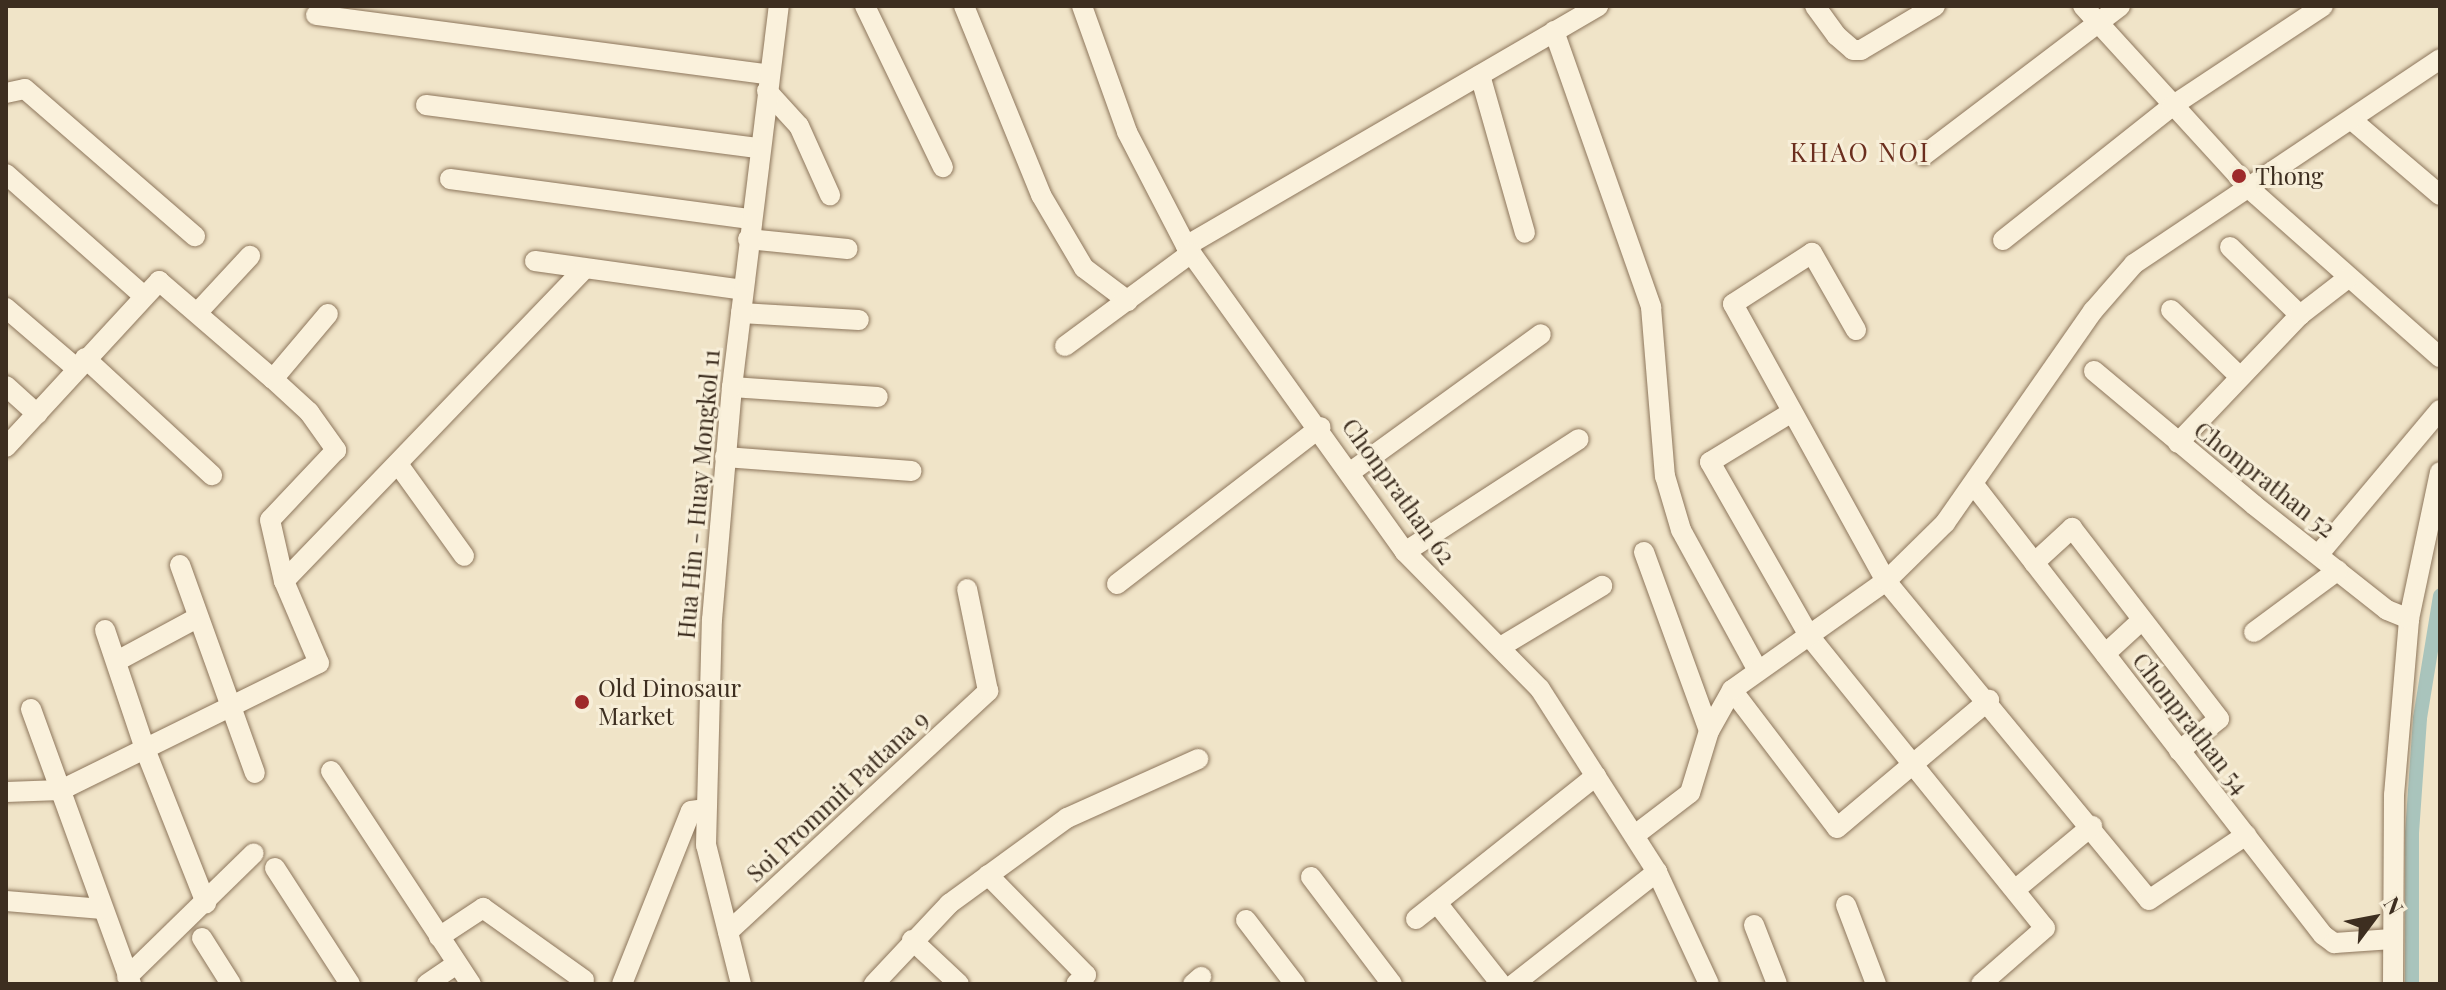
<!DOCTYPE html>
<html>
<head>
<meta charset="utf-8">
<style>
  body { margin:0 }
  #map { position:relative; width:2446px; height:990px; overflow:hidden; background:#f0e4c8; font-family:"Playfair Display",serif }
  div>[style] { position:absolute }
  .canal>* { height:14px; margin:-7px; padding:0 7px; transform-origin:7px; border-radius:7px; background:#a9c4bc }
  .roads { filter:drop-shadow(0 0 2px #8d765c) drop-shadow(0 0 2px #8d765c) }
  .minor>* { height:20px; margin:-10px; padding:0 10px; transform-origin:10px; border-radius:10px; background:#faf1dc }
  .dots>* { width:22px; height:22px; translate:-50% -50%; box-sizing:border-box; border:4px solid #f7eed8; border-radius:50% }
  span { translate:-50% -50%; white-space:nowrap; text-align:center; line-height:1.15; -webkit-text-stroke:6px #f7eed8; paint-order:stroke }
  .poi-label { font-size:24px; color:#3d2e20 }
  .left { translate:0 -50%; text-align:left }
  .street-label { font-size:24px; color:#3d2e20 }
  .neighbourhood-label { font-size:26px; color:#6b2e1e; letter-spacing:2px }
  .frame { position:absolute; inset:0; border:8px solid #3d2e20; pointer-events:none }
  .north { position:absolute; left:2334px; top:878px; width:80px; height:80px; -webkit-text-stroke:6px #f7eed8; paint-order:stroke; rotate:58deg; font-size:22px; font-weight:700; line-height:32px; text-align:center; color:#3d2e20 }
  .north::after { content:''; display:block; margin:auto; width:28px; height:36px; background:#3d2e20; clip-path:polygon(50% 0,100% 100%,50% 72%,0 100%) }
</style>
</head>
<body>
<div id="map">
  <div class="canal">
    <i style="left:2412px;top:984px;width:151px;rotate:-90deg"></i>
    <i style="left:2412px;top:833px;width:115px;rotate:-86deg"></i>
    <i style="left:2420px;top:718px;width:124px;rotate:-80.7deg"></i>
  </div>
  <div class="roads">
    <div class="minor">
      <i style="left:865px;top:6px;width:179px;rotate:64.2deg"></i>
      <i style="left:964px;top:6px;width:204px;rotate:67.8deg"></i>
      <i style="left:1041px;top:195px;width:85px;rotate:59.5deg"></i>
      <i style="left:1084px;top:268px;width:55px;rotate:36.9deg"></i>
      <i style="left:1082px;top:6px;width:134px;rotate:70.3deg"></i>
      <i style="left:1127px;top:132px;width:128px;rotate:62.6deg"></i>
      <i style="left:1186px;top:246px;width:376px;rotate:54.4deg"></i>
      <i style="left:1405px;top:552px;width:192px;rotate:45.4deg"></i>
      <i style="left:1540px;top:689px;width:217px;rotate:57.4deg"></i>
      <i style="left:1657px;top:872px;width:123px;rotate:65.1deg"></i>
      <i style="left:1815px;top:6px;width:37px;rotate:54deg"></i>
      <i style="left:1837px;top:36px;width:21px;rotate:41deg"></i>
      <i style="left:1853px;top:50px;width:8px"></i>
      <i style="left:1861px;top:50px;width:86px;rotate:-30.7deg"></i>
      <i style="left:2083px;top:6px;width:249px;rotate:47.6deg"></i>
      <i style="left:2251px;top:190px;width:252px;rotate:41.5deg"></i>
      <i style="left:316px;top:15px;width:457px;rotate:7.5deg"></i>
      <i style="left:1554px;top:31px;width:293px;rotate:70.6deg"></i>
      <i style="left:1651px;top:307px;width:170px;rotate:85.3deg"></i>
      <i style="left:1665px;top:476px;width:56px;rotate:73.5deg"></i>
      <i style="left:1681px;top:530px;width:158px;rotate:61.3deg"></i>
      <i style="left:1480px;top:75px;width:164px;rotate:74.1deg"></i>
      <i style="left:767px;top:91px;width:47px;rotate:47.6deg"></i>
      <i style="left:799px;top:126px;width:76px;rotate:65.8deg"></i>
      <i style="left:6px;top:93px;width:19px;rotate:-12deg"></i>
      <i style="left:25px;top:89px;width:225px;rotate:40.9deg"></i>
      <i style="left:426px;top:105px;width:336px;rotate:7.4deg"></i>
      <i style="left:2353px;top:121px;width:114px;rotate:40.4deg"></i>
      <i style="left:1924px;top:155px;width:246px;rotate:-37.2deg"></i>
      <i style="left:6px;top:174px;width:184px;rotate:41.5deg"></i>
      <i style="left:450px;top:179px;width:303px;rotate:7.6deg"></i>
      <i style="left:748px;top:239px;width:100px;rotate:5.7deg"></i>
      <i style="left:2003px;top:240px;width:216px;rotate:-38.4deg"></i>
      <i style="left:2172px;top:106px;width:181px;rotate:-33.5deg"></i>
      <i style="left:1186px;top:246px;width:477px;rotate:-30.2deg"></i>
      <i style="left:2230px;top:247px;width:98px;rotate:44.2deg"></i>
      <i style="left:535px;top:261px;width:210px;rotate:7.9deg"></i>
      <i style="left:6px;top:308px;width:92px;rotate:40.6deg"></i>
      <i style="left:2171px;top:310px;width:95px;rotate:44.1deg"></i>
      <i style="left:197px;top:313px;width:78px;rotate:-47.1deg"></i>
      <i style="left:741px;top:313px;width:118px;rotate:3.4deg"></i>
      <i style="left:1856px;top:330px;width:89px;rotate:-119.7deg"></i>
      <i style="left:1812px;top:253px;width:94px;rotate:147.2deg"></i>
      <i style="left:1733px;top:304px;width:316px;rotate:61.1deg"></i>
      <i style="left:1886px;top:581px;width:413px;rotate:50.5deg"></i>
      <i style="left:2149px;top:900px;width:117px;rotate:-33.8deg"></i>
      <i style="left:1065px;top:346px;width:157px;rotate:-36.4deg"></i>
      <i style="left:85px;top:358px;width:173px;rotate:42.7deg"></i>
      <i style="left:2094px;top:371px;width:209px;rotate:39.9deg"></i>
      <i style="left:2254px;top:505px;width:169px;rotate:38.3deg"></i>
      <i style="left:2387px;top:610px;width:24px;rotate:22deg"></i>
      <i style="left:273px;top:379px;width:85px;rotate:-49.8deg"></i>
      <i style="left:6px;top:386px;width:42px;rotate:42.1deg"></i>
      <i style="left:732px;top:387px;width:146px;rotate:3.9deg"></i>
      <i style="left:1792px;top:412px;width:96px;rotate:148.6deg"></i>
      <i style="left:1710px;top:462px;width:202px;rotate:60.3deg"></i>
      <i style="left:1810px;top:637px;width:374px;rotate:51.1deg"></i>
      <i style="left:2045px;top:928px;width:85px;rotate:138.8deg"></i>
      <i style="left:2178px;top:443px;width:177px;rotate:-46.4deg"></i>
      <i style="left:2300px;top:315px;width:61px;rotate:-37.6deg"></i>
      <i style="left:6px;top:447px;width:226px;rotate:-47.3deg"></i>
      <i style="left:159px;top:281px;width:150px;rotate:40.7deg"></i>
      <i style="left:273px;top:379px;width:49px;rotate:42.5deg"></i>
      <i style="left:309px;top:412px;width:47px;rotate:54.6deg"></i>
      <i style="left:336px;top:450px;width:96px;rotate:133.3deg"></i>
      <i style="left:270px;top:520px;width:63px;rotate:77.1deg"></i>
      <i style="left:284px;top:581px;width:89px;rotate:66.9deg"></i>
      <i style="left:319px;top:663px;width:288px;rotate:153.8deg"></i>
      <i style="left:61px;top:790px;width:55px;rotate:177.9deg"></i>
      <i style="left:725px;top:457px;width:187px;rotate:4.3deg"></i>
      <i style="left:398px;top:464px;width:113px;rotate:54.3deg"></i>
      <i style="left:1352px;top:471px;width:233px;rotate:-35.9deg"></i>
      <i style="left:1974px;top:485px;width:569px;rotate:52.2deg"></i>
      <i style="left:2323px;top:935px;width:14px;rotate:36deg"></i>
      <i style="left:2334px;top:943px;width:59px;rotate:-3.9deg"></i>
      <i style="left:1405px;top:552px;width:207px;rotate:-33deg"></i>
      <i style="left:1644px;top:552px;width:190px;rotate:70deg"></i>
      <i style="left:2319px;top:554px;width:188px;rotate:-50deg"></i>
      <i style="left:2034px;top:563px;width:52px;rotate:-42.6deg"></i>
      <i style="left:2072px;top:528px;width:241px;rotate:52.4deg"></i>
      <i style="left:2219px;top:719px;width:51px;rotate:141.3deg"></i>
      <i style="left:180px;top:565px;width:221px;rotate:70.2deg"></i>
      <i style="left:284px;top:581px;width:431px;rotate:-46.1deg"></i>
      <i style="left:1117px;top:584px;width:257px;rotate:-37.6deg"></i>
      <i style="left:105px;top:630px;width:126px;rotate:71.4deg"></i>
      <i style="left:145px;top:749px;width:166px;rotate:68.4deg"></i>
      <i style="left:2254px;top:632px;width:104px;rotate:-36.4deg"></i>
      <i style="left:1502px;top:646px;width:117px;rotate:-31deg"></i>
      <i style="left:2105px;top:654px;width:50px;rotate:-42.6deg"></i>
      <i style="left:117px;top:661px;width:91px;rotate:-28.3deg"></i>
      <i style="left:1732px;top:690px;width:173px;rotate:52.7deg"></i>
      <i style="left:1837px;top:828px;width:199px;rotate:-40.1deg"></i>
      <i style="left:31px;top:709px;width:293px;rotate:70deg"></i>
      <i style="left:331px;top:771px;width:255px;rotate:56.7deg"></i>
      <i style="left:1635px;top:835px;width:69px;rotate:-37.4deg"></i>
      <i style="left:1690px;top:793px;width:65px;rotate:-73deg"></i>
      <i style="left:1709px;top:731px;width:47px;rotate:-60.7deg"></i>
      <i style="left:1732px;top:690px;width:189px;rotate:-35.3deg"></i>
      <i style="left:1886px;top:581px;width:83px;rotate:-44.5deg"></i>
      <i style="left:1945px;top:523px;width:259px;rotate:-55.1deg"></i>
      <i style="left:2093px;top:311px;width:62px;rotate:-48.9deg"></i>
      <i style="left:2134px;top:264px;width:368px;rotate:-33.8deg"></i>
      <i style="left:275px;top:868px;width:138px;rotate:57.1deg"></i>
      <i style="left:988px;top:875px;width:140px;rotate:45.6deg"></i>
      <i style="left:1086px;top:975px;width:13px;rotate:138deg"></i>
      <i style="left:1311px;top:877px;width:134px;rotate:52.9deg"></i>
      <i style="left:2016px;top:889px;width:99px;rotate:-39.7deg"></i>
      <i style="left:6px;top:901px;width:97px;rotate:4.7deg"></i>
      <i style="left:1437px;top:903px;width:103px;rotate:51.7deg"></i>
      <i style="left:1846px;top:905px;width:85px;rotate:69.2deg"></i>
      <i style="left:1416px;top:919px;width:230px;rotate:-38.5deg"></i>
      <i style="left:1246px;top:920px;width:81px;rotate:52.6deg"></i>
      <i style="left:1754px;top:925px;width:63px;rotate:68.7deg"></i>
      <i style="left:728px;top:932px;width:355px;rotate:-42.8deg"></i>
      <i style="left:988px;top:691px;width:104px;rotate:-101.6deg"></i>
      <i style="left:439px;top:937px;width:53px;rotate:-33.4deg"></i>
      <i style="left:483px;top:908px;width:124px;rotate:35.5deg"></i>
      <i style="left:202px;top:938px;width:54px;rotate:57.8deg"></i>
      <i style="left:912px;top:940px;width:64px;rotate:43.1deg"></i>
      <i style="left:127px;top:977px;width:177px;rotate:-44.3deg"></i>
      <i style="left:427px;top:984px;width:36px;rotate:-34deg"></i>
      <i style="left:622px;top:984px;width:186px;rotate:-68.3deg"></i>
      <i style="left:691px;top:811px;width:15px;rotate:-8deg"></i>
      <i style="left:741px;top:984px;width:143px;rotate:-104.1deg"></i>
      <i style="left:706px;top:845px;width:225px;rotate:-88.5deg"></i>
      <i style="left:712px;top:620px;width:234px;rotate:-85.1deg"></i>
      <i style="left:732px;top:387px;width:384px;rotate:-83deg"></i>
      <i style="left:874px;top:984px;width:110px;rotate:-46.8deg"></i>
      <i style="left:949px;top:904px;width:146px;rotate:-36.1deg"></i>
      <i style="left:1067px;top:818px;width:144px;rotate:-24.2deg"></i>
      <i style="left:1193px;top:984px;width:11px;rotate:-41deg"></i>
      <i style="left:1514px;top:984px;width:182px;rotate:-38.1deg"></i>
      <i style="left:2393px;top:984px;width:189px;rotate:-89.7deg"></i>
      <i style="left:2394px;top:795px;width:177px;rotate:-85.1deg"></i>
      <i style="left:2409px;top:619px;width:150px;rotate:-78.1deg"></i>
    </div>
  </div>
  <div class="dots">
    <i style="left:2239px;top:176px;background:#9e2a2b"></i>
    <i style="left:582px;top:702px;background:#9e2a2b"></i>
  </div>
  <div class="poi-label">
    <span class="left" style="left:2255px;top:176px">Thong</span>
    <span class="left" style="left:598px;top:702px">Old Dinosaur<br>Market</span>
  </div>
  <div class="street-label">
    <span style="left:2265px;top:479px;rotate:38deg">Chonprathan 52</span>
    <span style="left:1399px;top:491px;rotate:54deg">Chonprathan 62</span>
    <span style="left:698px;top:494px;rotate:-85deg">Hua Hin - Huay Mongkol 11</span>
    <span style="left:2191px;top:723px;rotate:52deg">Chonprathan 54</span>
    <span style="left:837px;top:796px;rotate:-43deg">Soi Prommit Pattana 9</span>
  </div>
  <div class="neighbourhood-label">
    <span style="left:1860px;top:152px">KHAO NOI</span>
  </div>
  <div class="frame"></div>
  <div class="north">N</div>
</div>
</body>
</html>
